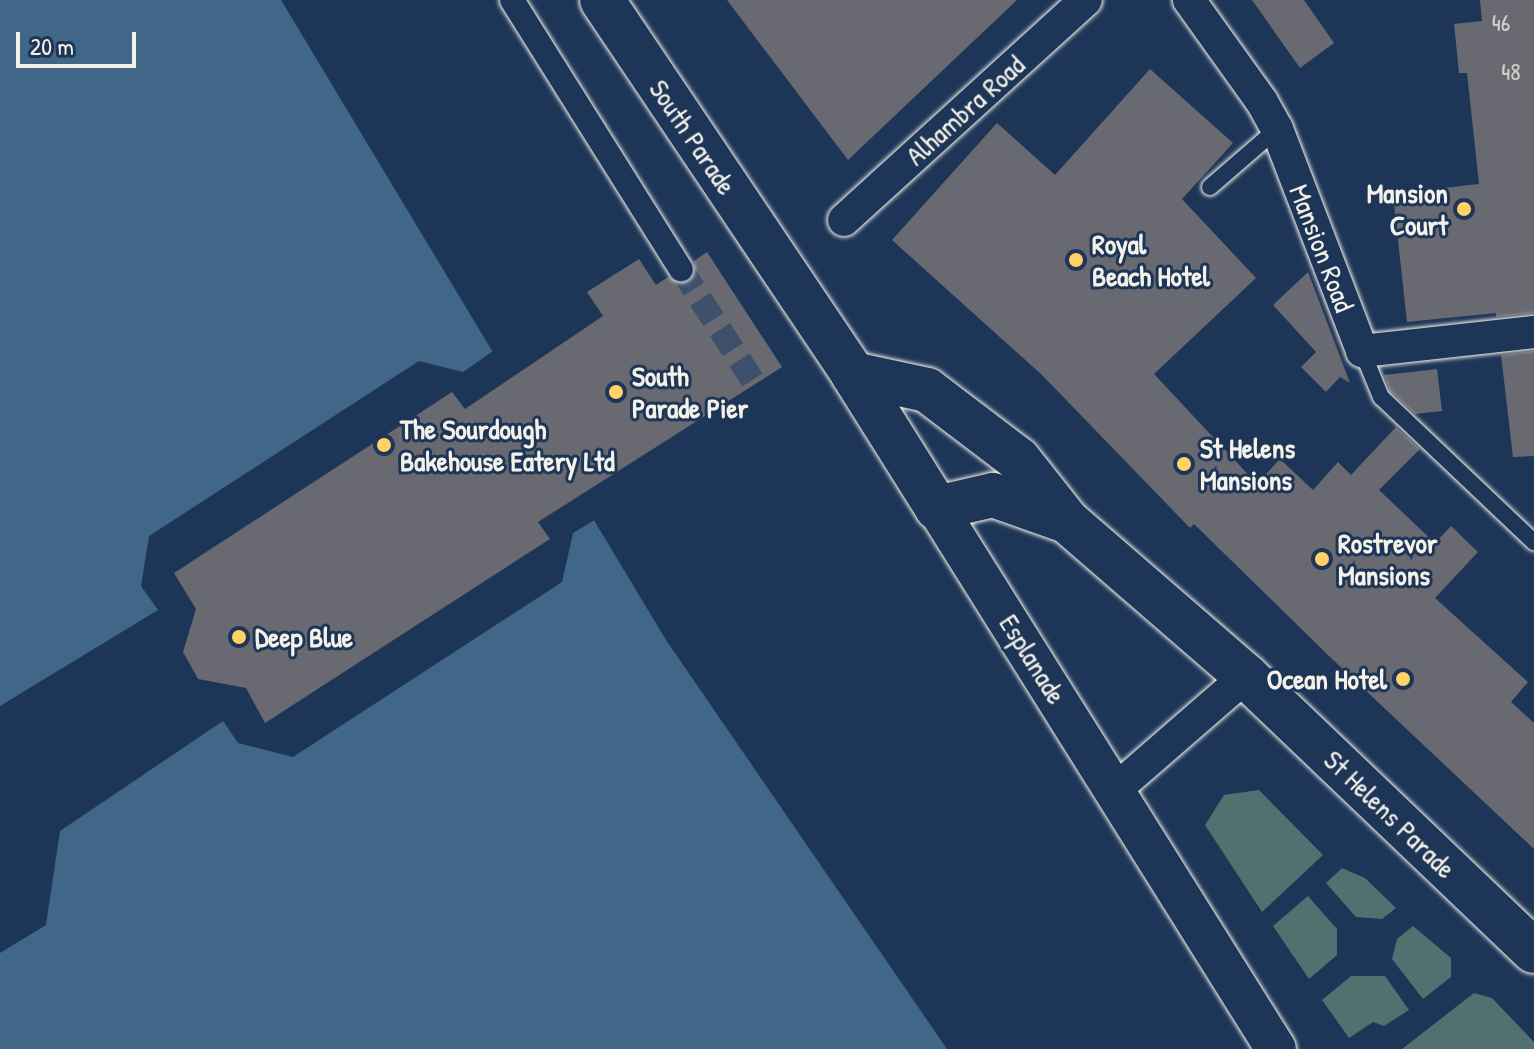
<!DOCTYPE html>
<html>
<head>
<meta charset="utf-8">
<style>
  body { margin:0 }
  #map { position:relative; width:1534px; height:1049px; overflow:hidden; background:#1d3557; font-family:"Patrick Hand",sans-serif }
  div>[style] { position:absolute }
  .green>* { inset:0; background:#52706f }
  .water>* { inset:0; background:#406787 }
  .pier>* { inset:0; background:#1d3557 }
  .building>* { inset:0; background:#686971 }
  .pedestrian-tunnel>* { height:24px; margin-top:-12px; transform-origin:0; background:repeating-linear-gradient(90deg,#3d516d 0 24px,transparent 0 36px) }
  .roads { filter:drop-shadow(0 0 2px #f4f1e8) drop-shadow(0 0 2px #f4f1e8) }
  .service>* { height:16px; margin:-8px; padding:0 8px; transform-origin:8px; border-radius:8px; background:#1d3557 }
  .pedestrian>* { height:24px; margin:-12px; padding:0 12px; transform-origin:12px; border-radius:12px; background:#1d3557 }
  .minor>* { height:32px; margin:-16px; padding:0 16px; transform-origin:16px; border-radius:16px; background:#1d3557 }
  .tertiary>* { height:40px; margin:-20px; padding:0 20px; transform-origin:20px; border-radius:20px; background:#1d3557 }
  .primary>* { height:44px; margin:-22px; padding:0 22px; transform-origin:22px; border-radius:22px; background:#1d3557 }
  .dots>* { width:22px; height:22px; translate:-50% -50%; box-sizing:border-box; border:4px solid #1d3557; border-radius:50% }
  span { translate:-50% -50%; white-space:nowrap; text-align:center; line-height:1.15; -webkit-text-stroke:6px #1d3557; paint-order:stroke }
  .number-label { font-size:24px; color:#d1cfca }
  .number-label span { -webkit-text-stroke-width:0 }
  .street-label { font-size:28px; color:#f4f1e8 }
  .poi-label { font-size:28px; color:#f4f1e8; font-weight:700 }
  .right { translate:-100% -50%; text-align:right }
  .left { translate:0 -50%; text-align:left }
  .scale { position:absolute; left:16px; top:32px; width:120px; height:36px; box-sizing:border-box; border:4px solid #f4f1e8; border-top:0; padding-left:10px; font-size:24px; line-height:28px; white-space:nowrap; color:#f4f1e8; -webkit-text-stroke:6px #1d3557; paint-order:stroke }
</style>
</head>
<body>
<div id="map">
  <div class="green">
    <i style="clip-path:polygon(1259px 790px,1323px 855px,1262px 912px,1205px 825px,1224px 795px)"></i>
    <i style="clip-path:polygon(1342px 868px,1365px 878px,1396px 908px,1382px 919px,1356px 917px,1326px 883px)"></i>
    <i style="clip-path:polygon(1308px 896px,1337px 929px,1337px 955px,1309px 979px,1273px 926px)"></i>
    <i style="clip-path:polygon(1413px 926px,1451px 958px,1451px 977px,1423px 999px,1392px 959px,1397px 939px)"></i>
    <i style="clip-path:polygon(1351px 976px,1385px 976px,1409px 1010px,1384px 1026px,1373px 1022px,1349px 1038px,1322px 1000px)"></i>
    <i style="clip-path:polygon(1474px 993px,1492px 998px,1534px 1042px,1534px 1049px,1402px 1049px)"></i>
  </div>
  <div class="water">
    <i style="clip-path:polygon(0 0,281px 0,666px 640px,947px 1049px,0 1049px)"></i>
  </div>
  <div class="pier">
    <i style="clip-path:polygon(496px 349px,598px 518px,573px 533px,562px 582px,293px 757px,238px 743px,223px 721px,60px 831px,46px 925px,0 953px,0 706px,158px 610px,141px 586px,149px 536px,419px 361px,463px 372px)"></i>
  </div>
  <div class="building">
    <i style="clip-path:polygon(727px 0,1017px 0,848px 160px)"></i>
    <i style="clip-path:polygon(1252px 0,1304px 0,1334px 43px,1300px 68px)"></i>
    <i style="clip-path:polygon(1480px 0,1534px 0,1534px 313px,1496px 317px,1496px 313px,1407px 322px,1394px 204px,1444px 198px,1443px 188px,1479px 184px,1467px 73px,1459px 73px,1454px 24px,1482px 21px)"></i>
    <i style="clip-path:polygon(1150px 69px,1233px 143px,1182px 199px,1256px 278px,1154px 374px,1257px 484px,1280px 459px,1313px 490px,1338px 462px,1351px 475px,1396px 427px,1420px 449px,1379px 490px,1435px 543px,1451px 526px,1478px 552px,1435px 598px,1528px 682px,1511px 702px,1534px 723px,1534px 849px,1330px 657px,1194px 524px,1190px 528px,1042px 375px,892px 240px,997px 123px,1055px 175px)"></i>
    <i style="clip-path:polygon(707px 252px,782px 367px,538px 522px,550px 539px,265px 723px,246px 688px,198px 679px,183px 652px,196px 609px,174px 573px,452px 392px,465px 409px,603px 316px,587px 292px,639px 259px,656px 285px,668px 277px,682px 284px,695px 275px,694px 261px)"></i>
    <i style="clip-path:polygon(1308px 272px,1350px 383px,1340px 377px,1326px 392px,1301px 367px,1316px 352px,1273px 305px)"></i>
    <i style="clip-path:polygon(1534px 351px,1534px 456px,1513px 457px,1501px 355px)"></i>
    <i style="clip-path:polygon(1437px 369px,1442px 411px,1415px 414px,1390px 391px,1384px 375px)"></i>
  </div>
  <div class="pedestrian-tunnel">
    <i style="left:681px;top:269px;width:137px;rotate:57.2deg"></i>
  </div>
  <div class="roads">
    <div class="service">
      <i style="left:1210px;top:187px;width:89px;rotate:-40.9deg"></i>
      <i style="left:1362px;top:351px;width:50px;rotate:67.6deg"></i>
      <i style="left:1381px;top:397px;width:211px;rotate:43.5deg"></i>
    </div>
    <div class="pedestrian">
      <i style="left:512px;top:0;width:318px;rotate:57.9deg"></i>
    </div>
    <div class="minor">
      <i style="left:1189px;top:0;width:125px;rotate:54.4deg"></i>
      <i style="left:1262px;top:102px;width:31px;rotate:61deg"></i>
      <i style="left:1277px;top:129px;width:238px;rotate:69deg"></i>
      <i style="left:1362px;top:351px;width:173px;rotate:-6.3deg"></i>
      <i style="left:844px;top:220px;width:327px;rotate:-42.3deg"></i>
      <i style="left:1115px;top:790px;width:174px;rotate:-41deg"></i>
    </div>
    <div class="tertiary">
      <i style="left:937px;top:508px;width:638px;rotate:57.93deg"></i>
    </div>
    <div class="primary">
      <i style="left:602px;top:0;width:450px;rotate:56.1deg"></i>
      <i style="left:853px;top:374px;width:158px;rotate:57.9deg"></i>
      <i style="left:937px;top:508px;width:57px;rotate:-13.1deg"></i>
      <i style="left:993px;top:495px;width:78px;rotate:19.4deg"></i>
      <i style="left:853px;top:374px;width:76px;rotate:12.2deg"></i>
      <i style="left:927px;top:390px;width:114px;rotate:37.2deg"></i>
      <i style="left:1018px;top:459px;width:79px;rotate:51.7deg"></i>
      <i style="left:1067px;top:521px;width:237px;rotate:40.9deg"></i>
      <i style="left:1246px;top:676px;width:398px;rotate:43.7deg"></i>
    </div>
  </div>
  <div class="dots">
    <i style="left:1464px;top:209px;background:#ffd166"></i>
    <i style="left:1076px;top:260px;background:#ffd166"></i>
    <i style="left:616px;top:392px;background:#ffd166"></i>
    <i style="left:384px;top:445px;background:#ffd166"></i>
    <i style="left:1184px;top:464px;background:#ffd166"></i>
    <i style="left:1322px;top:559px;background:#ffd166"></i>
    <i style="left:239px;top:637px;background:#ffd166"></i>
    <i style="left:1403px;top:679px;background:#ffd166"></i>
  </div>
  <div class="number-label">
    <span style="left:1501px;top:23px">46</span>
    <span style="left:1511px;top:72px">48</span>
  </div>
  <div class="street-label">
    <span style="left:965px;top:110px;rotate:-42deg">Alhambra Road</span>
    <span style="left:693px;top:137px;rotate:56deg">South Parade</span>
    <span style="left:1322px;top:248px;rotate:69deg">Mansion Road</span>
    <span style="left:1033px;top:659px;rotate:58deg">Esplanade</span>
    <span style="left:1390px;top:814px;rotate:44deg">St Helens Parade</span>
  </div>
  <div class="poi-label">
    <span class="right" style="left:1448px;top:209px">Mansion<br>Court</span>
    <span class="left" style="left:1092px;top:260px">Royal<br>Beach Hotel</span>
    <span class="left" style="left:632px;top:392px">South<br>Parade Pier</span>
    <span class="left" style="left:400px;top:445px">The Sourdough<br>Bakehouse Eatery Ltd</span>
    <span class="left" style="left:1200px;top:464px">St Helens<br>Mansions</span>
    <span class="left" style="left:1338px;top:559px">Rostrevor<br>Mansions</span>
    <span class="left" style="left:255px;top:637px">Deep Blue</span>
    <span class="right" style="left:1387px;top:679px">Ocean Hotel</span>
  </div>
  <div class="scale">20 m</div>
</div>
</body>
</html>
